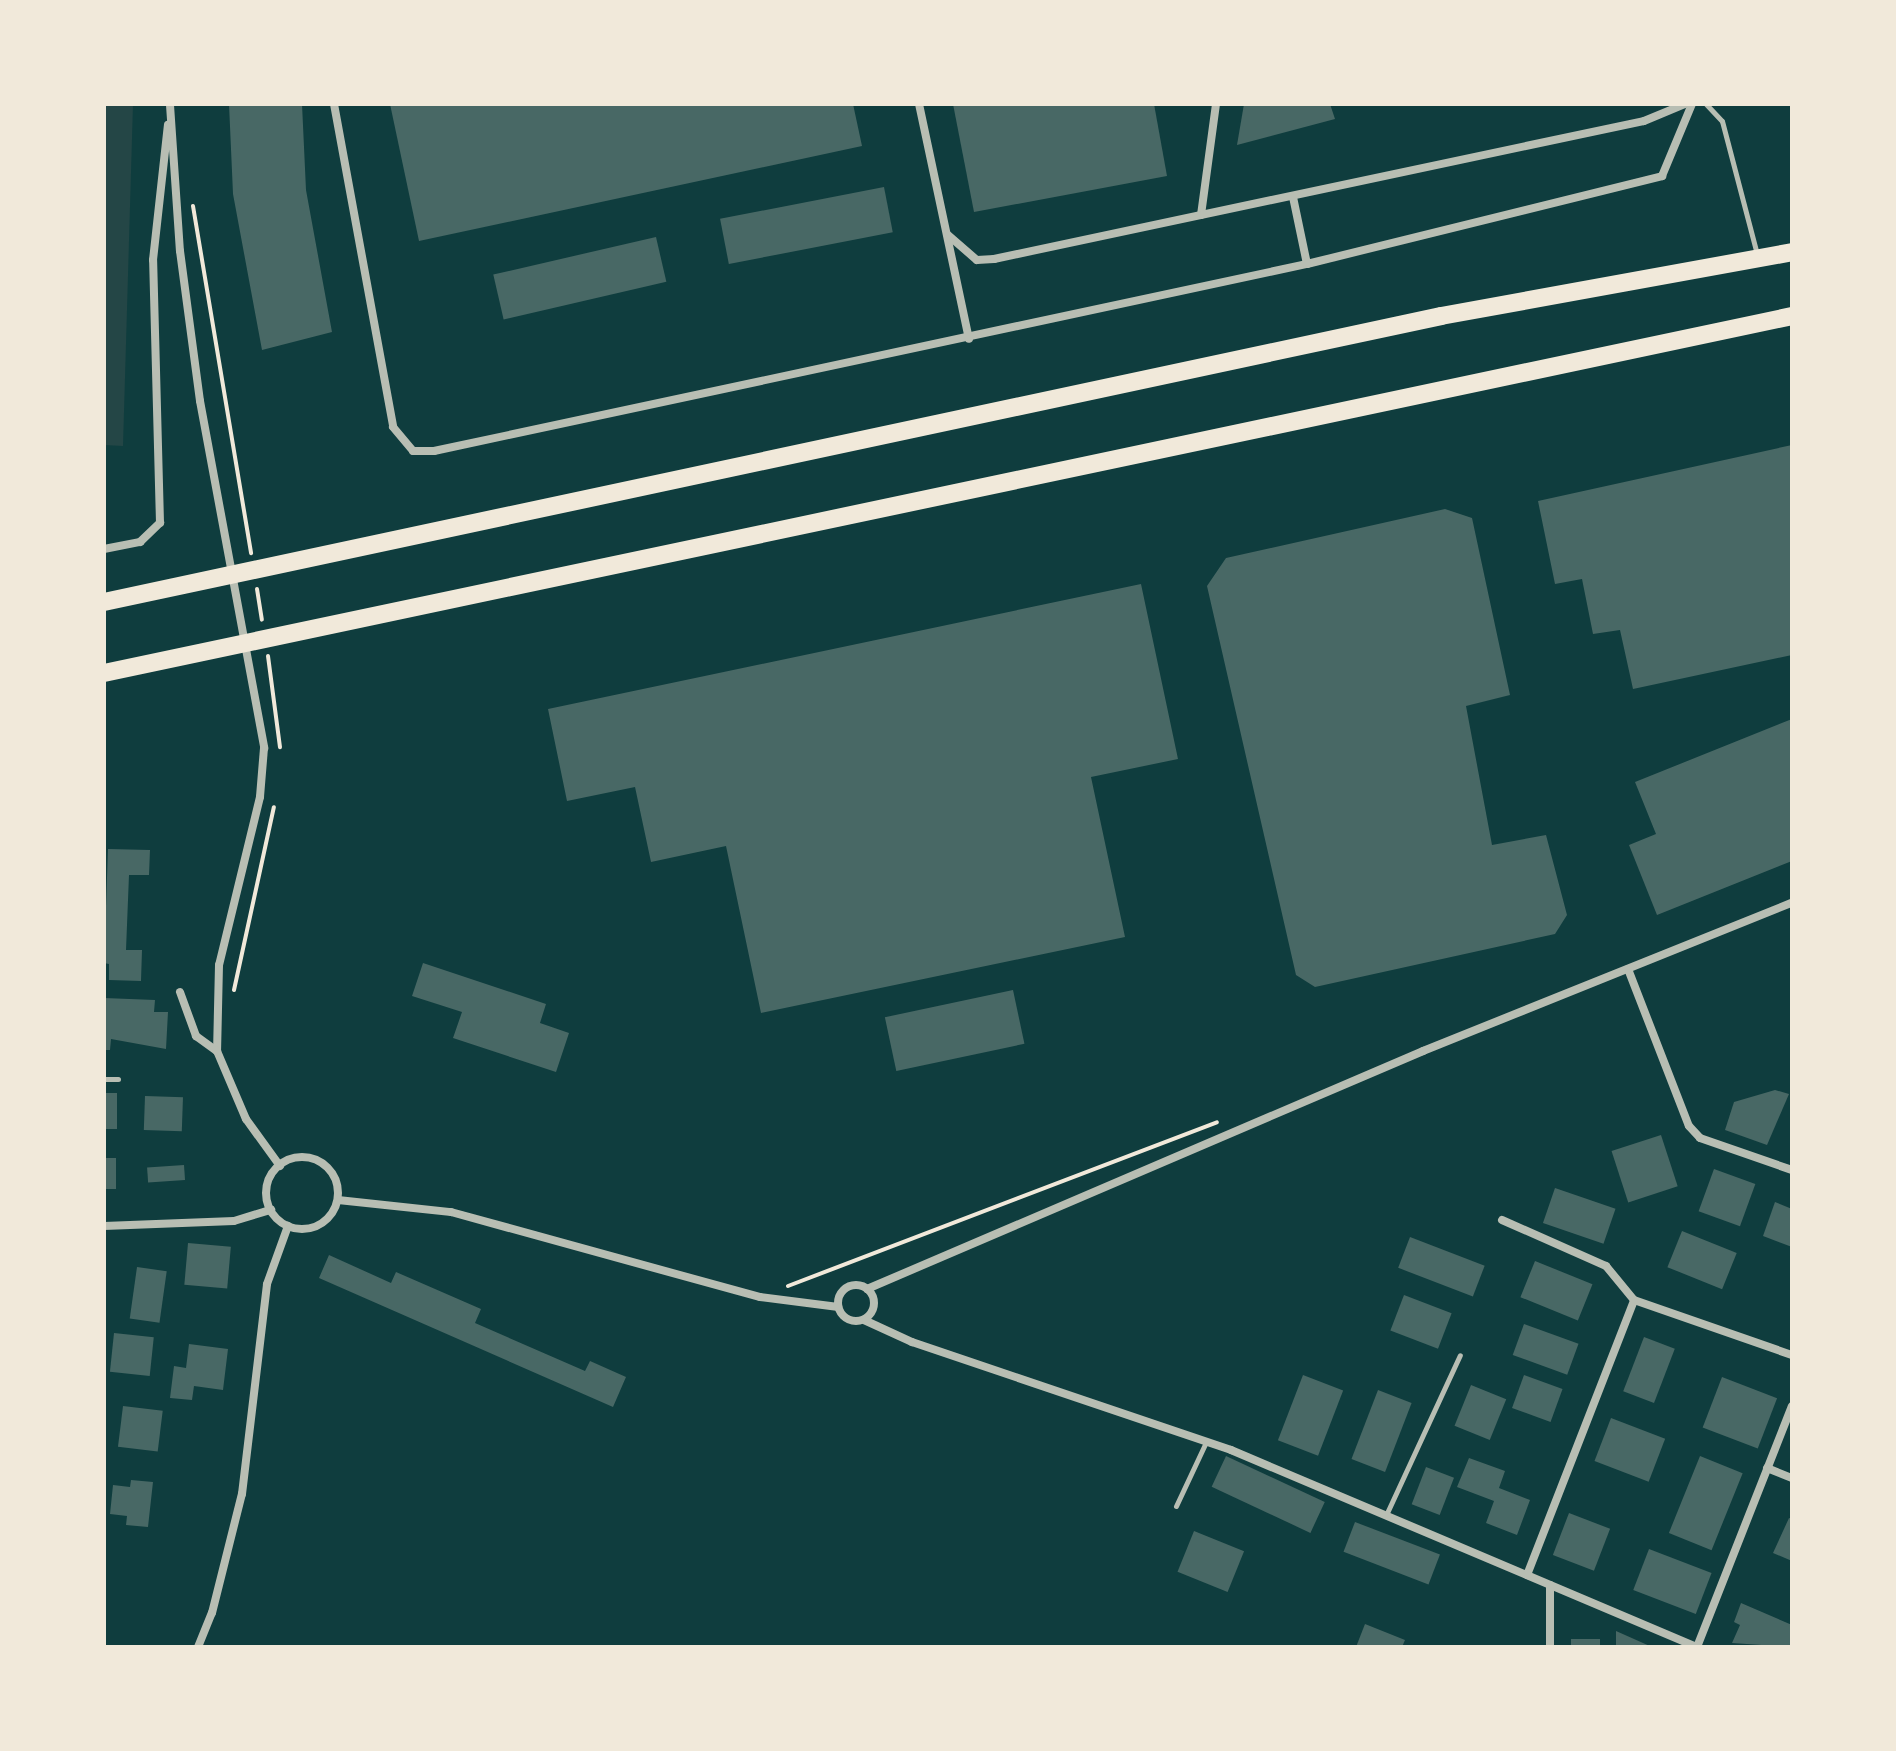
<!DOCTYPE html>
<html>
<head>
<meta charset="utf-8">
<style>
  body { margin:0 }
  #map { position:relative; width:1896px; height:1751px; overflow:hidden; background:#0f3d3e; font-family:Montserrat,sans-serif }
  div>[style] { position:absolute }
  .green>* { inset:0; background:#244646 }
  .building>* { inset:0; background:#486865; transform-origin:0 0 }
  .path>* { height:4px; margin:-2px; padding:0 2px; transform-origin:2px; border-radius:2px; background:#f1e9da }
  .service>* { height:5px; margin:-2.5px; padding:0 2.5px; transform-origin:2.5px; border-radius:2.5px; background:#b8beb3 }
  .minor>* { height:8px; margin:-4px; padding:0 4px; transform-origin:4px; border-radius:4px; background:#b8beb3 }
  .minor>.ring { margin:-4px; padding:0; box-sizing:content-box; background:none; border:8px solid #b8beb3; border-radius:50% }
  .motorway>* { height:18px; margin:-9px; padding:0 9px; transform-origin:9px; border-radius:9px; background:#f1e9da }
  span { translate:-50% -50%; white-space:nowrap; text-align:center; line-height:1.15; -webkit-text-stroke:8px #f1e9da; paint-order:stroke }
  .frame { position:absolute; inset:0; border:106px solid #f1e9da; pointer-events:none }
</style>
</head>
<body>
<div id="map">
  <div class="green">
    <i style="clip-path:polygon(104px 104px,133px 104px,123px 446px,104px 445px)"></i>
  </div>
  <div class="building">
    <i style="clip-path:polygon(229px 104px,302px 104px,306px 190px,332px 332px,262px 350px,233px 194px)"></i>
    <i style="clip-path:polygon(390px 104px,853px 104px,862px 146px,419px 241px)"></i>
    <i style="clip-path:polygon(953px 104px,1154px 104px,1167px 176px,974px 212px)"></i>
    <i style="clip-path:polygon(1244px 104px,1330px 104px,1335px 119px,1237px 145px)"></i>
    <i style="left:884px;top:187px;width:46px;height:167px;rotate:79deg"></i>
    <i style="left:656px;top:237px;width:46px;height:167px;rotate:77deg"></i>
    <i style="clip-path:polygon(1792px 445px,1792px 655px,1633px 689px,1620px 630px,1593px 634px,1582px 579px,1555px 584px,1538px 501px)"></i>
    <i style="clip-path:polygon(1445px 509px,1472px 518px,1510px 695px,1466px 706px,1492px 845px,1546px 835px,1567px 915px,1555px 934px,1315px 987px,1296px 975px,1207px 586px,1226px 558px)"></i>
    <i style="clip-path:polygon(1141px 584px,1178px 759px,1091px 777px,1125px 937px,761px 1013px,726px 846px,651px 862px,635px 787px,567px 801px,548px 709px)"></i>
    <i style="clip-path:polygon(1792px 719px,1792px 861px,1657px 915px,1629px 845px,1656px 834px,1635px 782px)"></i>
    <i style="clip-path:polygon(108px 849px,150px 850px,149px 875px,129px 875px,126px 950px,142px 950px,141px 981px,109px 980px,109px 964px,104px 963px)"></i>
    <i style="clip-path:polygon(423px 963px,546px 1004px,540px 1023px,569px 1033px,556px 1072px,453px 1038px,462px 1012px,412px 996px)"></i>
    <i style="left:1013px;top:990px;width:55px;height:131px;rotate:78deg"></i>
    <i style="clip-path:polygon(104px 998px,155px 1000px,154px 1012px,168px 1012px,166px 1049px,111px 1039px,110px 1050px,104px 1050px)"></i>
    <i style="clip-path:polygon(1775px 1090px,1789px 1094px,1767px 1145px,1725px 1130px,1734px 1102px)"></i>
    <i style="left:104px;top:1093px;width:13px;height:36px"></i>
    <i style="left:145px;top:1096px;width:38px;height:34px;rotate:2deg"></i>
    <i style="left:1661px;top:1135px;width:54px;height:52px;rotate:72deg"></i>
    <i style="left:104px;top:1158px;width:12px;height:31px"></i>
    <i style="left:184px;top:1165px;width:15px;height:37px;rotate:86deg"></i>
    <i style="left:1714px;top:1169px;width:44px;height:45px;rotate:20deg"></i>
    <i style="left:1555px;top:1188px;width:64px;height:37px;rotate:19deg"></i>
    <i style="clip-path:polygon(1775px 1202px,1792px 1209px,1792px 1247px,1763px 1236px)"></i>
    <i style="left:1682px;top:1231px;width:59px;height:39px;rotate:22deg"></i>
    <i style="left:1410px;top:1237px;width:80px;height:33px;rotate:21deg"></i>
    <i style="left:188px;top:1243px;width:43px;height:42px;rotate:5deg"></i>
    <i style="clip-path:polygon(329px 1255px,391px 1283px,396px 1272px,481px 1309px,475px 1323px,585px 1371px,590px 1361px,626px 1377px,613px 1407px,319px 1278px)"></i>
    <i style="left:1535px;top:1261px;width:62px;height:39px;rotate:22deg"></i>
    <i style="left:137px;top:1267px;width:30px;height:52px;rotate:8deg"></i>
    <i style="left:1404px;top:1295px;width:51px;height:38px;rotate:21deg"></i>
    <i style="left:1524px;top:1324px;width:58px;height:33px;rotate:20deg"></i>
    <i style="left:114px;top:1333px;width:40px;height:39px;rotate:6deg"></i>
    <i style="left:1644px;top:1337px;width:33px;height:58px;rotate:21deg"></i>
    <i style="clip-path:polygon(189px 1344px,228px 1349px,223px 1390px,194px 1386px,192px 1400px,170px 1398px,174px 1366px,186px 1368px)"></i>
    <i style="left:1303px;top:1375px;width:43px;height:70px;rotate:21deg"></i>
    <i style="left:1524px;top:1375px;width:41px;height:35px;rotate:20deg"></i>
    <i style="left:1722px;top:1377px;width:59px;height:54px;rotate:21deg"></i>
    <i style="left:1471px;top:1385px;width:38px;height:44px;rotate:22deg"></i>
    <i style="left:1378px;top:1390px;width:36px;height:74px;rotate:21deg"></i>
    <i style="left:123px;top:1406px;width:40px;height:41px;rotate:7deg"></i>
    <i style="left:1611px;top:1418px;width:58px;height:46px;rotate:21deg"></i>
    <i style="left:1226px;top:1456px;width:109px;height:34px;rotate:25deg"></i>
    <i style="left:1700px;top:1456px;width:46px;height:83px;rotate:22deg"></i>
    <i style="clip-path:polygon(1469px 1458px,1505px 1471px,1499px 1488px,1530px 1500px,1517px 1535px,1486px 1523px,1494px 1501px,1457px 1487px)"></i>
    <i style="left:1426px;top:1467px;width:30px;height:40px;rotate:21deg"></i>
    <i style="clip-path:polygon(131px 1480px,153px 1482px,148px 1527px,126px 1525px,127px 1516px,110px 1514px,113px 1485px,130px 1487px)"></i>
    <i style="left:1569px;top:1513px;width:44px;height:45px;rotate:21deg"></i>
    <i style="clip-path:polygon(1789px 1518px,1792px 1519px,1792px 1561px,1773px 1553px)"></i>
    <i style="left:1355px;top:1522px;width:91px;height:32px;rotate:21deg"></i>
    <i style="left:1194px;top:1531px;width:54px;height:44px;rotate:22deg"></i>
    <i style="left:1649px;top:1549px;width:67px;height:44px;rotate:21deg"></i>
    <i style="clip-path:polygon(1741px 1603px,1792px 1625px,1792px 1647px,1732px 1643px,1740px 1625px,1734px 1622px)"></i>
    <i style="clip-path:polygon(1365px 1624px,1405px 1640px,1402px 1647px,1356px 1647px)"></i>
    <i style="clip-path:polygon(1616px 1631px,1652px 1647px,1616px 1647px)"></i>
    <i style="left:1571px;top:1639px;width:29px;height:8px"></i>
  </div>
  <div class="path">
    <i style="left:193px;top:206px;width:352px;rotate:80.5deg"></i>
    <i style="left:257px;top:589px;width:31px;rotate:81deg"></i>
    <i style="left:268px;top:656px;width:92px;rotate:82.5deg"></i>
    <i style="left:234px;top:990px;width:187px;rotate:-77.7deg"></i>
    <i style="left:788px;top:1286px;width:459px;rotate:-20.9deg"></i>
  </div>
  <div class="service">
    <i style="left:1706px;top:104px;width:23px;rotate:47deg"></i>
    <i style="left:1722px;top:121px;width:138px;rotate:75.3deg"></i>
    <i style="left:104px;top:1079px;width:14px"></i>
    <i style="left:1176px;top:1506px;width:71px;rotate:-64.9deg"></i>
    <i style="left:1386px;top:1515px;width:176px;rotate:-65.2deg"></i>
  </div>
  <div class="minor">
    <i style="left:334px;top:104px;width:328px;rotate:79.6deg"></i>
    <i style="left:393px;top:427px;width:31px;rotate:50deg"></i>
    <i style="left:413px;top:451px;width:21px"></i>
    <i style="left:434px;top:451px;width:893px;rotate:-12.09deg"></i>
    <i style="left:1307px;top:264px;width:366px;rotate:-13.9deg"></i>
    <i style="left:1662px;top:176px;width:78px;rotate:-67.4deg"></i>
    <i style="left:919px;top:104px;width:240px;rotate:78deg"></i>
    <i style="left:170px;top:105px;width:146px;rotate:86.1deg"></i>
    <i style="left:180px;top:251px;width:151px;rotate:82.4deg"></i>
    <i style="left:200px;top:401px;width:353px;rotate:79.5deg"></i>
    <i style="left:264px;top:748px;width:49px;rotate:94.7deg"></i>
    <i style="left:260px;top:797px;width:173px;rotate:103.7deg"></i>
    <i style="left:219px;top:965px;width:86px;rotate:91.3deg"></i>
    <i style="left:217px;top:1051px;width:74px;rotate:66.9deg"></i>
    <i style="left:246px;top:1119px;width:58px;rotate:54.1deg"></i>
    <i style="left:1293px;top:197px;width:68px;rotate:78.2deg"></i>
    <i style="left:1201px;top:215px;width:112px;rotate:-82.3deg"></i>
    <i style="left:948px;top:235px;width:38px;rotate:41deg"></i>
    <i style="left:977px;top:260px;width:17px;rotate:-3deg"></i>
    <i style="left:994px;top:259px;width:664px;rotate:-11.99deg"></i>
    <i style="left:1644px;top:121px;width:44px;rotate:-22.5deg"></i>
    <i style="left:104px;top:549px;width:37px;rotate:-11deg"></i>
    <i style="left:140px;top:542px;width:28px;rotate:-44deg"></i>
    <i style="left:160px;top:523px;width:263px;rotate:-91.5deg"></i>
    <i style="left:153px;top:260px;width:136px;rotate:-83.7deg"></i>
    <i style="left:1628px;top:969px;width:168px;rotate:68.8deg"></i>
    <i style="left:1689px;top:1126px;width:16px;rotate:47deg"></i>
    <i style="left:1700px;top:1138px;width:97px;rotate:19.2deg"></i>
    <i style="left:180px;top:992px;width:47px;rotate:70deg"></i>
    <i style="left:196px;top:1036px;width:26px;rotate:36deg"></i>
    <i class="ring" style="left:266px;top:1157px;width:64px;height:64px"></i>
    <i style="left:338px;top:1200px;width:114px;rotate:6.1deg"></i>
    <i style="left:451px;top:1212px;width:320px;rotate:15.4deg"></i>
    <i style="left:760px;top:1297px;width:79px;rotate:7.3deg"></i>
    <i style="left:1502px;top:1220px;width:114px;rotate:23.9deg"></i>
    <i style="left:1606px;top:1266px;width:44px;rotate:50.5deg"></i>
    <i style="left:1634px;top:1300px;width:167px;rotate:19.2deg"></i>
    <i style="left:104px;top:1226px;width:130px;rotate:-2.2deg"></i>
    <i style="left:234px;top:1221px;width:39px;rotate:-17deg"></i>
    <i class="ring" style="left:838px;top:1285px;width:28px;height:28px"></i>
    <i style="left:867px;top:1289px;width:605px;rotate:-23.17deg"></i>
    <i style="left:1423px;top:1051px;width:398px;rotate:-21.9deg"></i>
    <i style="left:864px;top:1320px;width:53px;rotate:24.6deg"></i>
    <i style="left:912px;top:1342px;width:337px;rotate:18.7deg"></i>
    <i style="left:1231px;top:1450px;width:506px;rotate:22.92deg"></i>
    <i style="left:1767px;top:1468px;width:27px;rotate:22deg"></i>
    <i style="left:1527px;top:1575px;width:295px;rotate:-68.7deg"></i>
    <i style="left:1550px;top:1585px;width:62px;rotate:90deg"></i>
    <i style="left:198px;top:1647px;width:37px;rotate:-68deg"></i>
    <i style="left:212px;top:1613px;width:123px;rotate:-75.9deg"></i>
    <i style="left:242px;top:1494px;width:211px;rotate:-83.2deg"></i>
    <i style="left:267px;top:1284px;width:62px;rotate:-70.1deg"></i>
    <i style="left:1697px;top:1647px;width:259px;rotate:-68.5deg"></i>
  </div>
  <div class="motorway">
    <i style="left:104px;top:602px;width:1367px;rotate:-12.07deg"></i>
    <i style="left:1441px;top:316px;width:357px;rotate:-10.3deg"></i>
    <i style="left:104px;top:673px;width:1725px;rotate:-11.94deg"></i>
  </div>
  <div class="frame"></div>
</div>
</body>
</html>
